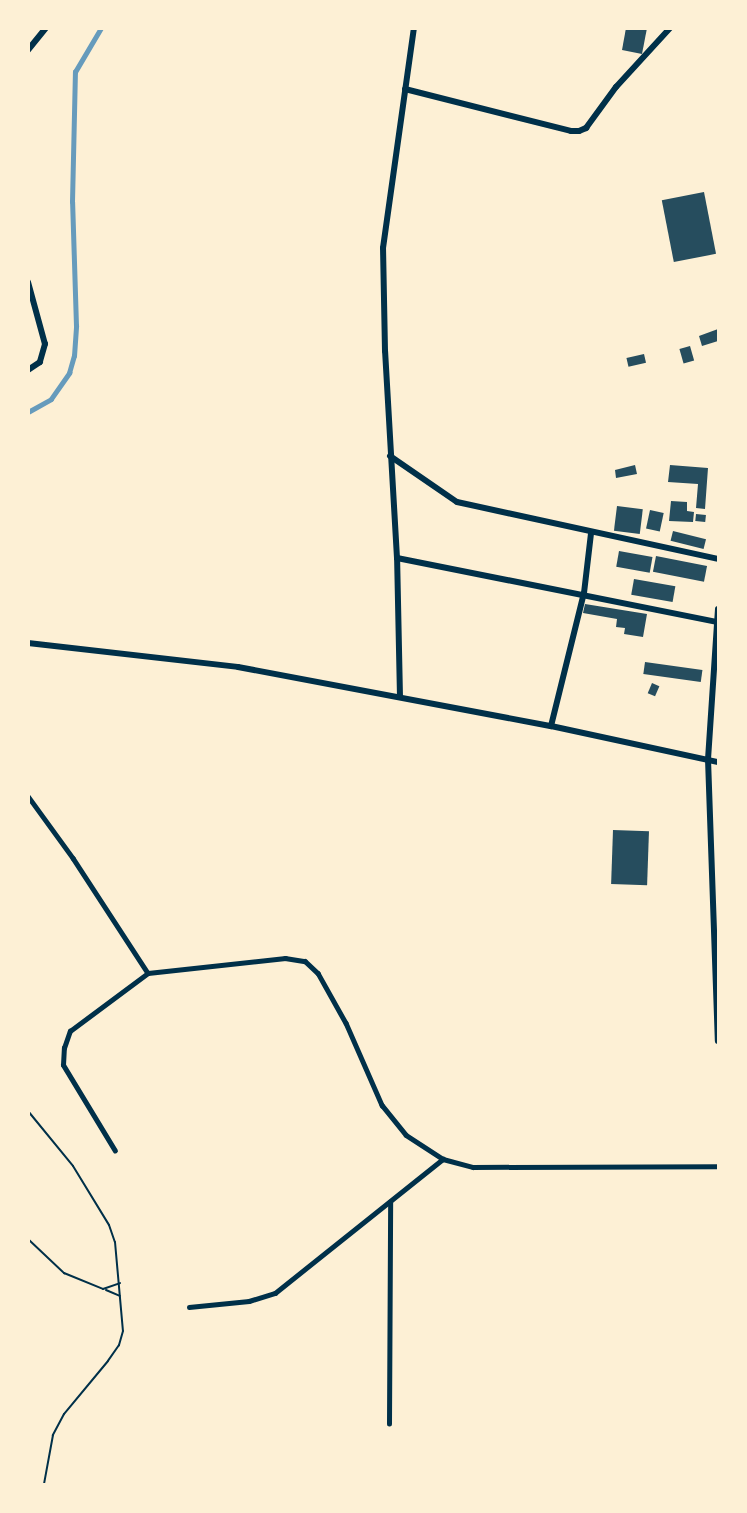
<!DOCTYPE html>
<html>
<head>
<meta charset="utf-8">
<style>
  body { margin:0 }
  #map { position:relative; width:747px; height:1513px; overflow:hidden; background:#fdf0d5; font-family:Literata,serif }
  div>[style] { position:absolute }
  .stream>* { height:4.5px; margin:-2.25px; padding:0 2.25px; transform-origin:2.25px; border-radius:2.25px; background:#669bbc }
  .building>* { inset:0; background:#264d5e; transform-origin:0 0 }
  .path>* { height:2px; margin:-1px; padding:0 1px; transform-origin:1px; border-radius:1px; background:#003049 }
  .service>* { height:4.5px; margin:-2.25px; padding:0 2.25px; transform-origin:2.25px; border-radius:2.25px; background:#003049 }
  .minor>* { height:6px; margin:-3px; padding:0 3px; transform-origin:3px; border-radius:3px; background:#003049 }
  span { translate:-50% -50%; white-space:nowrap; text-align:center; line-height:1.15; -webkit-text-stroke:6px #fdf0d5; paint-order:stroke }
  .frame { position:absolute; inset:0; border:30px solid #fdf0d5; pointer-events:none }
</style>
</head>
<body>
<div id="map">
  <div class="stream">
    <i style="left:28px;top:412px;width:26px;rotate:-29deg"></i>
    <i style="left:51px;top:399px;width:32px;rotate:-55deg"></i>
    <i style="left:69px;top:373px;width:18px;rotate:-74deg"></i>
    <i style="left:74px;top:356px;width:30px;rotate:-86deg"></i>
    <i style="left:76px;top:326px;width:124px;rotate:-91.8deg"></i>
    <i style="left:72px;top:202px;width:130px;rotate:-88.7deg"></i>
    <i style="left:75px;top:72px;width:51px;rotate:-59.4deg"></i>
  </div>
  <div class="building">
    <i style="clip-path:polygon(626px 28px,647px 28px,642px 54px,622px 50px)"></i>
    <i style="left:704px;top:192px;width:63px;height:43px;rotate:79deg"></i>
    <i style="clip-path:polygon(718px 329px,718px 341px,702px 346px,699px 336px)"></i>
    <i style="left:690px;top:346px;width:15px;height:11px;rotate:74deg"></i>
    <i style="left:644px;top:354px;width:9px;height:18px;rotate:77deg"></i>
    <i style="clip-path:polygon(635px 465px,637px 474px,616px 478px,615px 470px)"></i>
    <i style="clip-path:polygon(670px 465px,708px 468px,705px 509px,696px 508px,698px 484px,668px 482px)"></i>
    <i style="clip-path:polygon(671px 501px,687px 502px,687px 511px,694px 512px,693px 522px,669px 521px)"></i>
    <i style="left:617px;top:506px;width:26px;height:25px;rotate:7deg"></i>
    <i style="left:650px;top:510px;width:14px;height:19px;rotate:12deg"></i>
    <i style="left:696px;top:514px;width:10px;height:7px;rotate:6deg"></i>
    <i style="left:673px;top:531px;width:34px;height:10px;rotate:14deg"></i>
    <i style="left:619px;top:551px;width:34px;height:16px;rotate:10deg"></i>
    <i style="left:656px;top:556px;width:52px;height:16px;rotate:11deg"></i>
    <i style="left:634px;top:579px;width:42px;height:16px;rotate:10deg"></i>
    <i style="clip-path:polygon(585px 604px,647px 614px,643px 637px,624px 634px,625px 628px,616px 627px,617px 619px,583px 613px)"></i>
    <i style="left:645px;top:662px;width:58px;height:12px;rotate:8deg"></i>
    <i style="left:652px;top:683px;width:8px;height:11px;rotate:23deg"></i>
    <i style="left:613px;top:830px;width:36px;height:54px;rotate:2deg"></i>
  </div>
  <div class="path">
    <i style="left:28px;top:1111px;width:71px;rotate:50.7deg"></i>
    <i style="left:73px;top:1166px;width:69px;rotate:58.6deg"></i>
    <i style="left:109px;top:1225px;width:18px;rotate:71deg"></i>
    <i style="left:115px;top:1242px;width:89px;rotate:84.9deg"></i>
    <i style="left:123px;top:1331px;width:15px;rotate:106deg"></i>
    <i style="left:119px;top:1345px;width:19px;rotate:125deg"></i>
    <i style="left:108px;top:1361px;width:69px;rotate:129.7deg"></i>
    <i style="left:64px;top:1414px;width:24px;rotate:118deg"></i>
    <i style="left:53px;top:1435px;width:50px;rotate:100.4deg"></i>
    <i style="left:28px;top:1239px;width:50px;rotate:43.4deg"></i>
    <i style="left:64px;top:1273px;width:42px;rotate:22.3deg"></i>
    <i style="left:103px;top:1289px;width:18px;rotate:-19deg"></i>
    <i style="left:106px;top:1290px;width:15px;rotate:23deg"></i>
  </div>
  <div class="service">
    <i style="left:28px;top:796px;width:77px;rotate:54deg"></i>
    <i style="left:73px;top:858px;width:137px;rotate:56.9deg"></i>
    <i style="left:115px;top:1151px;width:100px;rotate:-121.2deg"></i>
    <i style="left:63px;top:1065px;width:17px;rotate:-87deg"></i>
    <i style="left:64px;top:1048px;width:18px;rotate:-71deg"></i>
    <i style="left:70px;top:1031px;width:97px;rotate:-36.6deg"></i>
    <i style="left:148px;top:973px;width:138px;rotate:-6.2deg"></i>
    <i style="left:285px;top:958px;width:20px;rotate:9deg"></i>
    <i style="left:305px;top:961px;width:18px;rotate:43deg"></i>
    <i style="left:318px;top:973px;width:57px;rotate:60.8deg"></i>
    <i style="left:346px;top:1023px;width:90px;rotate:66.3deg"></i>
    <i style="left:382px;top:1105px;width:38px;rotate:51deg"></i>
    <i style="left:406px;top:1135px;width:44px;rotate:33deg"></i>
    <i style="left:443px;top:1159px;width:31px;rotate:15deg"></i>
    <i style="left:473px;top:1167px;width:245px;rotate:-0.2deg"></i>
    <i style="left:189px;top:1307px;width:60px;rotate:-5.7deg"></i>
    <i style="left:249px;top:1301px;width:27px;rotate:-17deg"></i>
    <i style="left:275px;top:1293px;width:215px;rotate:-38.6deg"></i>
    <i style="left:389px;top:1424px;width:222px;rotate:-89.7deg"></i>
  </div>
  <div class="minor">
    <i style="left:28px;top:50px;width:28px;rotate:-51deg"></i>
    <i style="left:405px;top:89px;width:171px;rotate:14.2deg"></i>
    <i style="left:571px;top:131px;width:8px"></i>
    <i style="left:579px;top:131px;width:8px;rotate:-23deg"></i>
    <i style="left:586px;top:128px;width:51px;rotate:-53.8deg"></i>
    <i style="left:616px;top:87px;width:80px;rotate:-47.5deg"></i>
    <i style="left:28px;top:282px;width:64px;rotate:74.7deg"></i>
    <i style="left:45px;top:344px;width:19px;rotate:106deg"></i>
    <i style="left:40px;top:362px;width:14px;rotate:146deg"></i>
    <i style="left:390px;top:456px;width:81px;rotate:34.5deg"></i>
    <i style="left:457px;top:502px;width:267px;rotate:12.3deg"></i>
    <i style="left:397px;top:558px;width:327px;rotate:11.3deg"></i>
    <i style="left:718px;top:609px;width:150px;rotate:93.8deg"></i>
    <i style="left:708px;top:759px;width:282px;rotate:88deg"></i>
    <i style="left:28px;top:643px;width:211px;rotate:6.5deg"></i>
    <i style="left:238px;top:667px;width:319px;rotate:10.7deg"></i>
    <i style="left:551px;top:726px;width:171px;rotate:12.2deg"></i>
    <i style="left:400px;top:697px;width:139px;rotate:-91.2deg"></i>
    <i style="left:397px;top:558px;width:207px;rotate:-93.3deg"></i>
    <i style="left:385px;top:351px;width:103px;rotate:-91.1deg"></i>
    <i style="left:383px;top:248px;width:222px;rotate:-82deg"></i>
    <i style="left:551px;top:726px;width:137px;rotate:-76.1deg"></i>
    <i style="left:584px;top:593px;width:60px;rotate:-83.3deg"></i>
  </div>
  <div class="frame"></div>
</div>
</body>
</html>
